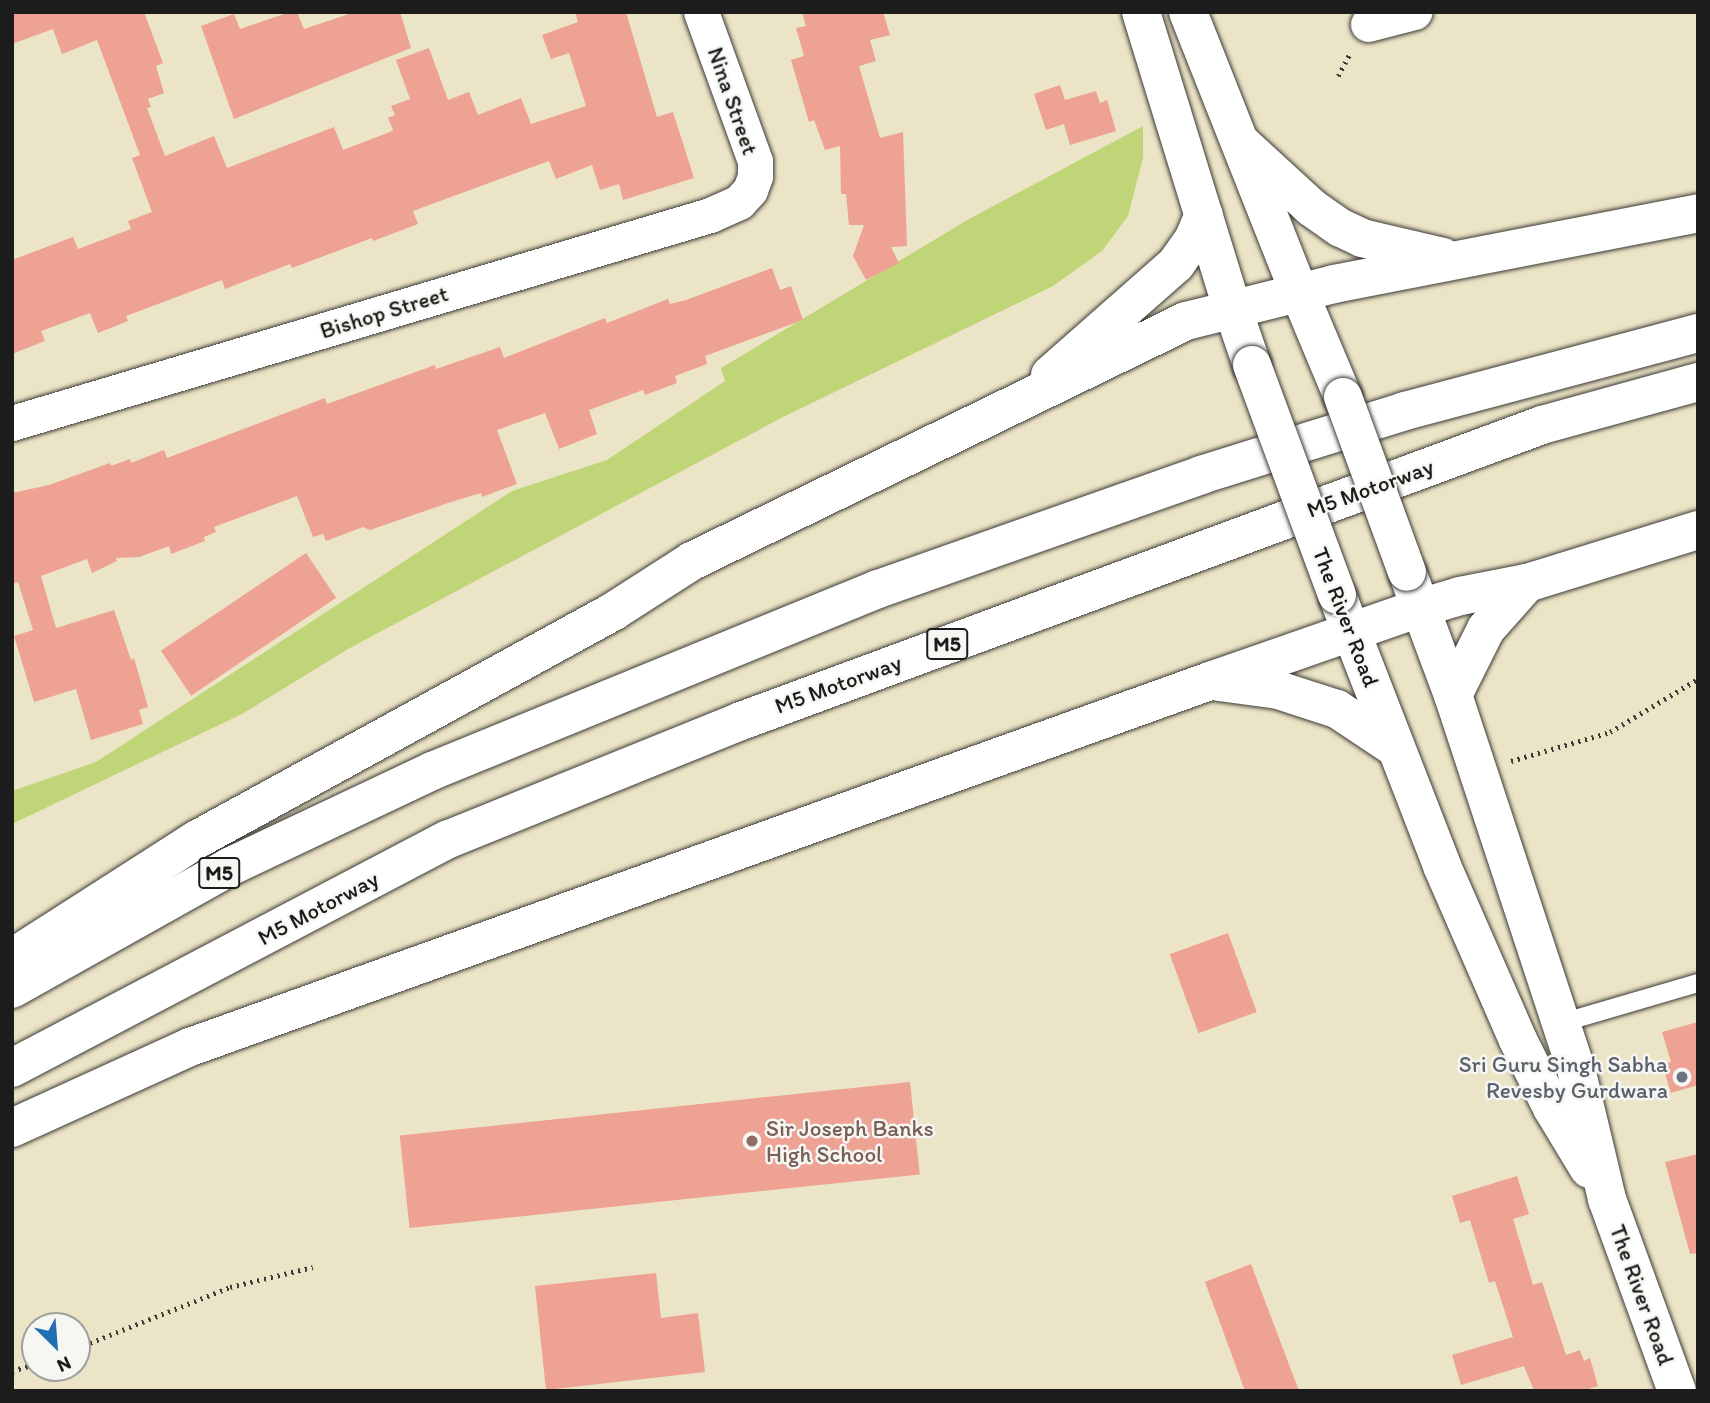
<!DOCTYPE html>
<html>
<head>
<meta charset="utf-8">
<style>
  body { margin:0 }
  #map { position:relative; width:1710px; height:1403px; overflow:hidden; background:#ece4c6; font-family:Itim,sans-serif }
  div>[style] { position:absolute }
  .green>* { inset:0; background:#c0d578 }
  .building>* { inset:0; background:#eda293; transform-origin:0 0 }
  .path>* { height:4.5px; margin-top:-2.25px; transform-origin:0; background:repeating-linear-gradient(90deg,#3b3a36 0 2px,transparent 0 7px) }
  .roads { filter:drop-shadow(0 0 2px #3b3a36) drop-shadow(0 0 2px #3b3a36) }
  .lane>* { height:18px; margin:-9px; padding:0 9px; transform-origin:9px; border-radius:9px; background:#fff }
  .street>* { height:35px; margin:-17.5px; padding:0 17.5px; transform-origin:17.5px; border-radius:17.5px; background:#fff }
  .secondary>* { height:38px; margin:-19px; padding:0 19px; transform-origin:19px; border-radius:19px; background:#fff }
  .primary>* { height:38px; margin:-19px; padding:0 19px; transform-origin:19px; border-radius:19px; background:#fff }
  .highway>* { height:38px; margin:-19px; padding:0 19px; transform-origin:19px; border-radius:19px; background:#fff }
  .bridges { filter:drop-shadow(0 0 2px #3b3a36) drop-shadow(0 0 2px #3b3a36) }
  .primary-bridge>* { height:38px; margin:-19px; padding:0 19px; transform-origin:19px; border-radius:19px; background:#fff }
  .dots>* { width:19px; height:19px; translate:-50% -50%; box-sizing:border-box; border:4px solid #f6f6f2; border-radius:50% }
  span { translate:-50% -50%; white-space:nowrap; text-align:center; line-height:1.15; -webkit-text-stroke:5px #f6f6f2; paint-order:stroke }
  .shield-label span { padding:2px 5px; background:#f6f6f2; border:2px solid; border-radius:5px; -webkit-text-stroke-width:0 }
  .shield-label { font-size:21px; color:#1c1c1c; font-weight:700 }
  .street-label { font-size:23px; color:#1c1c1c }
  .worship-label { font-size:23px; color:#5b616d }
  .right { translate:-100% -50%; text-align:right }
  .education-label { font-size:23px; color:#785e54 }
  .left { translate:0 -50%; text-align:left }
  .frame { position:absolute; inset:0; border:14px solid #1c1c1c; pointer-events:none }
  .north { position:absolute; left:21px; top:1312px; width:70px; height:70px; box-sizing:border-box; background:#f6f6f2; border:2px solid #9f9f9c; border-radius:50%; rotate:155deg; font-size:19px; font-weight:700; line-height:28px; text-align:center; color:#1c1c1c }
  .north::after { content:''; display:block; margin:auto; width:24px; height:32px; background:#1f6fb2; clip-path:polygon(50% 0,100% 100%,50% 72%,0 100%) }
</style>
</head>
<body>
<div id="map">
  <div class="green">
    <i style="clip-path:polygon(1143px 126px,1143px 158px,1128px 216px,1102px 251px,1053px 286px,783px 417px,348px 649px,242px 714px,12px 824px,12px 791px,96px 762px,512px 491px,607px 460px,725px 381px,721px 368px,969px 219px)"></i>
  </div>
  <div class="building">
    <i style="clip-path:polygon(12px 12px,144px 12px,163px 63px,156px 66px,164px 93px,148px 99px,151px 107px,147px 108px,165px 156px,214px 136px,227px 168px,334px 127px,343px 150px,390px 132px,393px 130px,388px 118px,395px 115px,391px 106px,410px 99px,396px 60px,429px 48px,448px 100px,469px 92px,478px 115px,521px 98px,531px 124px,586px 106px,569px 53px,551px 59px,542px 35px,578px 22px,575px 12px,626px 12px,657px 117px,673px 112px,694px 178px,623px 200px,619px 184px,600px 190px,592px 165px,556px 179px,549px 161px,413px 211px,418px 224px,373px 241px,372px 238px,292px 268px,290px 264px,225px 289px,222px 280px,126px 316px,128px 321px,98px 333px,90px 313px,41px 331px,45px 341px,12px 354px,12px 260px,73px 237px,78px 249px,131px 229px,128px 221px,152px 212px,132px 158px,140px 155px,97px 40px,62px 54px,53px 29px,12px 44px)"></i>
    <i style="clip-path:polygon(290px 12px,297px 12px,304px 29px,355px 12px,400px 12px,411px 48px,234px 119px,201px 26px,234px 14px,240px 29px)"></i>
    <i style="clip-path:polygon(802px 12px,883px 12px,890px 35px,870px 40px,876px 61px,859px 66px,880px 138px,903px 132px,907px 246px,891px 247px,899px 263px,866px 280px,853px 256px,864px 225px,849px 225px,846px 194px,841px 194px,840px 146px,825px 150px,814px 120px,809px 122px,791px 60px,804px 56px,796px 28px,806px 26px)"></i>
    <i style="clip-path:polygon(1060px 85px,1065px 100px,1096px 91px,1100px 103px,1107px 100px,1116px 131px,1070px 145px,1064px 124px,1046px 130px,1034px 94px)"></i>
    <i style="clip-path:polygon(772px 268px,780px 290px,791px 286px,803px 320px,705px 356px,707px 364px,675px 376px,677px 383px,645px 395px,643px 390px,589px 410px,597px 434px,559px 449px,545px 413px,497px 430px,517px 484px,482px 497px,481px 493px,451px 502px,370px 530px,363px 527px,326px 541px,323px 534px,313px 537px,297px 496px,214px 527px,216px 532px,204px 537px,205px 541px,171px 554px,169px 546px,139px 557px,116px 558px,117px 561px,92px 573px,87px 559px,41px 576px,56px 628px,114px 610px,131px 660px,134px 658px,148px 707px,139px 710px,143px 724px,91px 740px,76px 689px,34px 702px,14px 636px,33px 630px,18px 582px,12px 584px,12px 493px,49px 485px,110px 463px,111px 466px,130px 459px,131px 463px,164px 450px,167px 458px,325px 398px,327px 404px,435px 365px,436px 369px,500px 347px,504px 358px,605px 318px,607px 323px,668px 299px,670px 304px,686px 300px)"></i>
    <i style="left:306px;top:553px;width:54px;height:175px;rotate:56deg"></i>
    <i style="left:1228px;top:933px;width:84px;height:62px;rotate:70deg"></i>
    <i style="clip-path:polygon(1698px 1022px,1698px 1085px,1671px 1093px,1662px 1064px,1671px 1062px,1662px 1032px)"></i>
    <i style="left:910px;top:1082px;width:93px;height:513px;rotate:84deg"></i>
    <i style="clip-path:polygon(1698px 1154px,1698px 1253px,1690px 1254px,1665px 1162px)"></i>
    <i style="clip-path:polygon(1517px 1176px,1529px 1214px,1513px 1219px,1533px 1285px,1542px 1282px,1566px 1355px,1580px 1350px,1584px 1361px,1590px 1358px,1598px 1386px,1582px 1391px,1534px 1391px,1524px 1366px,1461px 1385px,1452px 1355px,1513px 1337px,1495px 1281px,1489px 1283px,1470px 1220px,1460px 1223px,1452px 1196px)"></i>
    <i style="clip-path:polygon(1251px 1264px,1299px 1391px,1245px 1391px,1205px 1282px)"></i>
    <i style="clip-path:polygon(656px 1273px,661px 1318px,698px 1313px,705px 1372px,546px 1390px,535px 1286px)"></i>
  </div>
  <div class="path">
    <i style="left:1338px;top:76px;width:27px;rotate:-62deg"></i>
    <i style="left:1511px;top:761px;width:103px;rotate:-16.3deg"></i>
    <i style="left:1610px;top:732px;width:103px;rotate:-31.1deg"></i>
    <i style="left:77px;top:1348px;width:165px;rotate:-21.7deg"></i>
    <i style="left:230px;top:1287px;width:85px;rotate:-13.5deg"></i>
    <i style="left:12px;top:1371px;width:24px;rotate:-17deg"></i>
  </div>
  <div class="roads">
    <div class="lane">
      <i style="left:1561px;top:1023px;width:143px;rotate:-16.3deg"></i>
    </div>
    <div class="street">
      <i style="left:1368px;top:24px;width:48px;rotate:-14.6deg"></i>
      <i style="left:12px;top:423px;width:728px;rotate:-16.59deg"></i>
      <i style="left:710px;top:215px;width:32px;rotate:-24deg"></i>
      <i style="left:739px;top:202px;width:16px;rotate:-47deg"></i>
      <i style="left:750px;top:190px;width:15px;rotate:-70deg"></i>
      <i style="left:755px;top:176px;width:15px;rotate:-90deg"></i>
      <i style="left:755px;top:161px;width:158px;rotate:-109.9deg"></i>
    </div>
    <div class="secondary">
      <i style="left:1141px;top:12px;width:309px;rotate:72.9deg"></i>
      <i style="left:1188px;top:12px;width:301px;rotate:68.4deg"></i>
    </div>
    <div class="primary">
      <i style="left:1299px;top:292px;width:114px;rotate:67.3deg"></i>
      <i style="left:1232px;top:307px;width:61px;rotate:71deg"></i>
      <i style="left:1409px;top:577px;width:126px;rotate:69.6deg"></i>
      <i style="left:1453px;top:695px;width:398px;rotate:71.8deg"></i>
      <i style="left:1577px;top:1073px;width:130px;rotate:76.6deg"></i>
      <i style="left:1607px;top:1199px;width:204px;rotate:70deg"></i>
      <i style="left:1339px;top:600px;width:285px;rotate:68.8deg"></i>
      <i style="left:1442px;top:866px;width:190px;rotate:66.4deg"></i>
      <i style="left:1518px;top:1040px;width:76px;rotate:63.4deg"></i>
      <i style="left:1552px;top:1108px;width:71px;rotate:58.8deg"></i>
    </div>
    <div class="highway">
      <i style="left:1240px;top:142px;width:98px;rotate:42.5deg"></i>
      <i style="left:1312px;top:208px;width:35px;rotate:35deg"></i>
      <i style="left:1341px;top:228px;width:23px;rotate:25deg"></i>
      <i style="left:1362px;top:238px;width:83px;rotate:13.2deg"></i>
      <i style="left:1050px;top:375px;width:168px;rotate:-41.4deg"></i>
      <i style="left:1176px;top:264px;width:32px;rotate:-55deg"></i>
      <i style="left:1194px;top:238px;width:25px;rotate:-67deg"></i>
      <i style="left:1219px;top:682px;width:60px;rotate:7.7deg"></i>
      <i style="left:1278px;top:690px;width:62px;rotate:17.9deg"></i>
      <i style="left:1337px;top:709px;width:69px;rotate:33.7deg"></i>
      <i style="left:1453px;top:695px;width:74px;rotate:-63.4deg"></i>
      <i style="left:1486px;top:629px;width:62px;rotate:-48.3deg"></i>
      <i style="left:12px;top:958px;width:219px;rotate:-32.7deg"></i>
      <i style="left:196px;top:840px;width:477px;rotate:-28.7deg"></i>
      <i style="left:614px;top:611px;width:93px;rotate:-32.7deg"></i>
      <i style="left:692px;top:561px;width:549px;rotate:-25.91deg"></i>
      <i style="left:1186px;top:321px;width:153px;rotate:-14deg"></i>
      <i style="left:1334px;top:284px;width:371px;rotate:-11deg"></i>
      <i style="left:12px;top:989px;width:249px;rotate:-29.3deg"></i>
      <i style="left:229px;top:867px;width:225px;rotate:-25.3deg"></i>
      <i style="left:432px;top:771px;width:482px;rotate:-22.2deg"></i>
      <i style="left:878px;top:589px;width:343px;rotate:-19.4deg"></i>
      <i style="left:1201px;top:475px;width:214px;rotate:-17.4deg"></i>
      <i style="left:1405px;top:411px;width:303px;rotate:-14.9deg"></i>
      <i style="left:12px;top:1068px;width:493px;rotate:-27.7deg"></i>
      <i style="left:449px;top:839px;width:315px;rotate:-22deg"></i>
      <i style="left:741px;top:721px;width:854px;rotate:-20.28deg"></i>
      <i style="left:1542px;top:425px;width:162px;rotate:-15.4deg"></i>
      <i style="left:12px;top:1128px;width:196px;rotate:-24.5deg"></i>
      <i style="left:190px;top:1047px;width:1084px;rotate:-19.74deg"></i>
      <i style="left:1210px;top:681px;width:222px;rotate:-19.2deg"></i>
      <i style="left:1420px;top:608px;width:42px;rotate:-16.7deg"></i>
      <i style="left:1460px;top:596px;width:68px;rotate:-11deg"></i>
      <i style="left:1527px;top:583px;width:179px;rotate:-17.2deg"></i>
    </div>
  </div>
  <div class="bridges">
    <div class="primary-bridge">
      <i style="left:1252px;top:365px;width:245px;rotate:69.7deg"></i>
      <i style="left:1343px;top:397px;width:186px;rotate:69.9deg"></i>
    </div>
  </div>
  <div class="dots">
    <i style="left:1682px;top:1077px;background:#6b7280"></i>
    <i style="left:752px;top:1141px;background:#8d6e63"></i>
  </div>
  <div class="shield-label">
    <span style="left:947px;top:644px">M5</span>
    <span style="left:219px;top:873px">M5</span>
  </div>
  <div class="street-label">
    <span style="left:733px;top:101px;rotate:71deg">Nina Street</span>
    <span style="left:384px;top:312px;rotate:-17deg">Bishop Street</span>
    <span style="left:1370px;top:488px;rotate:-20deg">M5 Motorway</span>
    <span style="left:1346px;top:617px;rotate:69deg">The River Road</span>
    <span style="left:838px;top:684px;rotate:-20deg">M5 Motorway</span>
    <span style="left:318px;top:908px;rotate:-28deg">M5 Motorway</span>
    <span style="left:1642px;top:1295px;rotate:70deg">The River Road</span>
  </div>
  <div class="worship-label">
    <span class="right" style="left:1668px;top:1077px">Sri Guru Singh Sabha<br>Revesby Gurdwara</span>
  </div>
  <div class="education-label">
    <span class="left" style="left:766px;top:1141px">Sir Joseph Banks<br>High School</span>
  </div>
  <div class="frame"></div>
  <div class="north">N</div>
</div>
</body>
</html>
